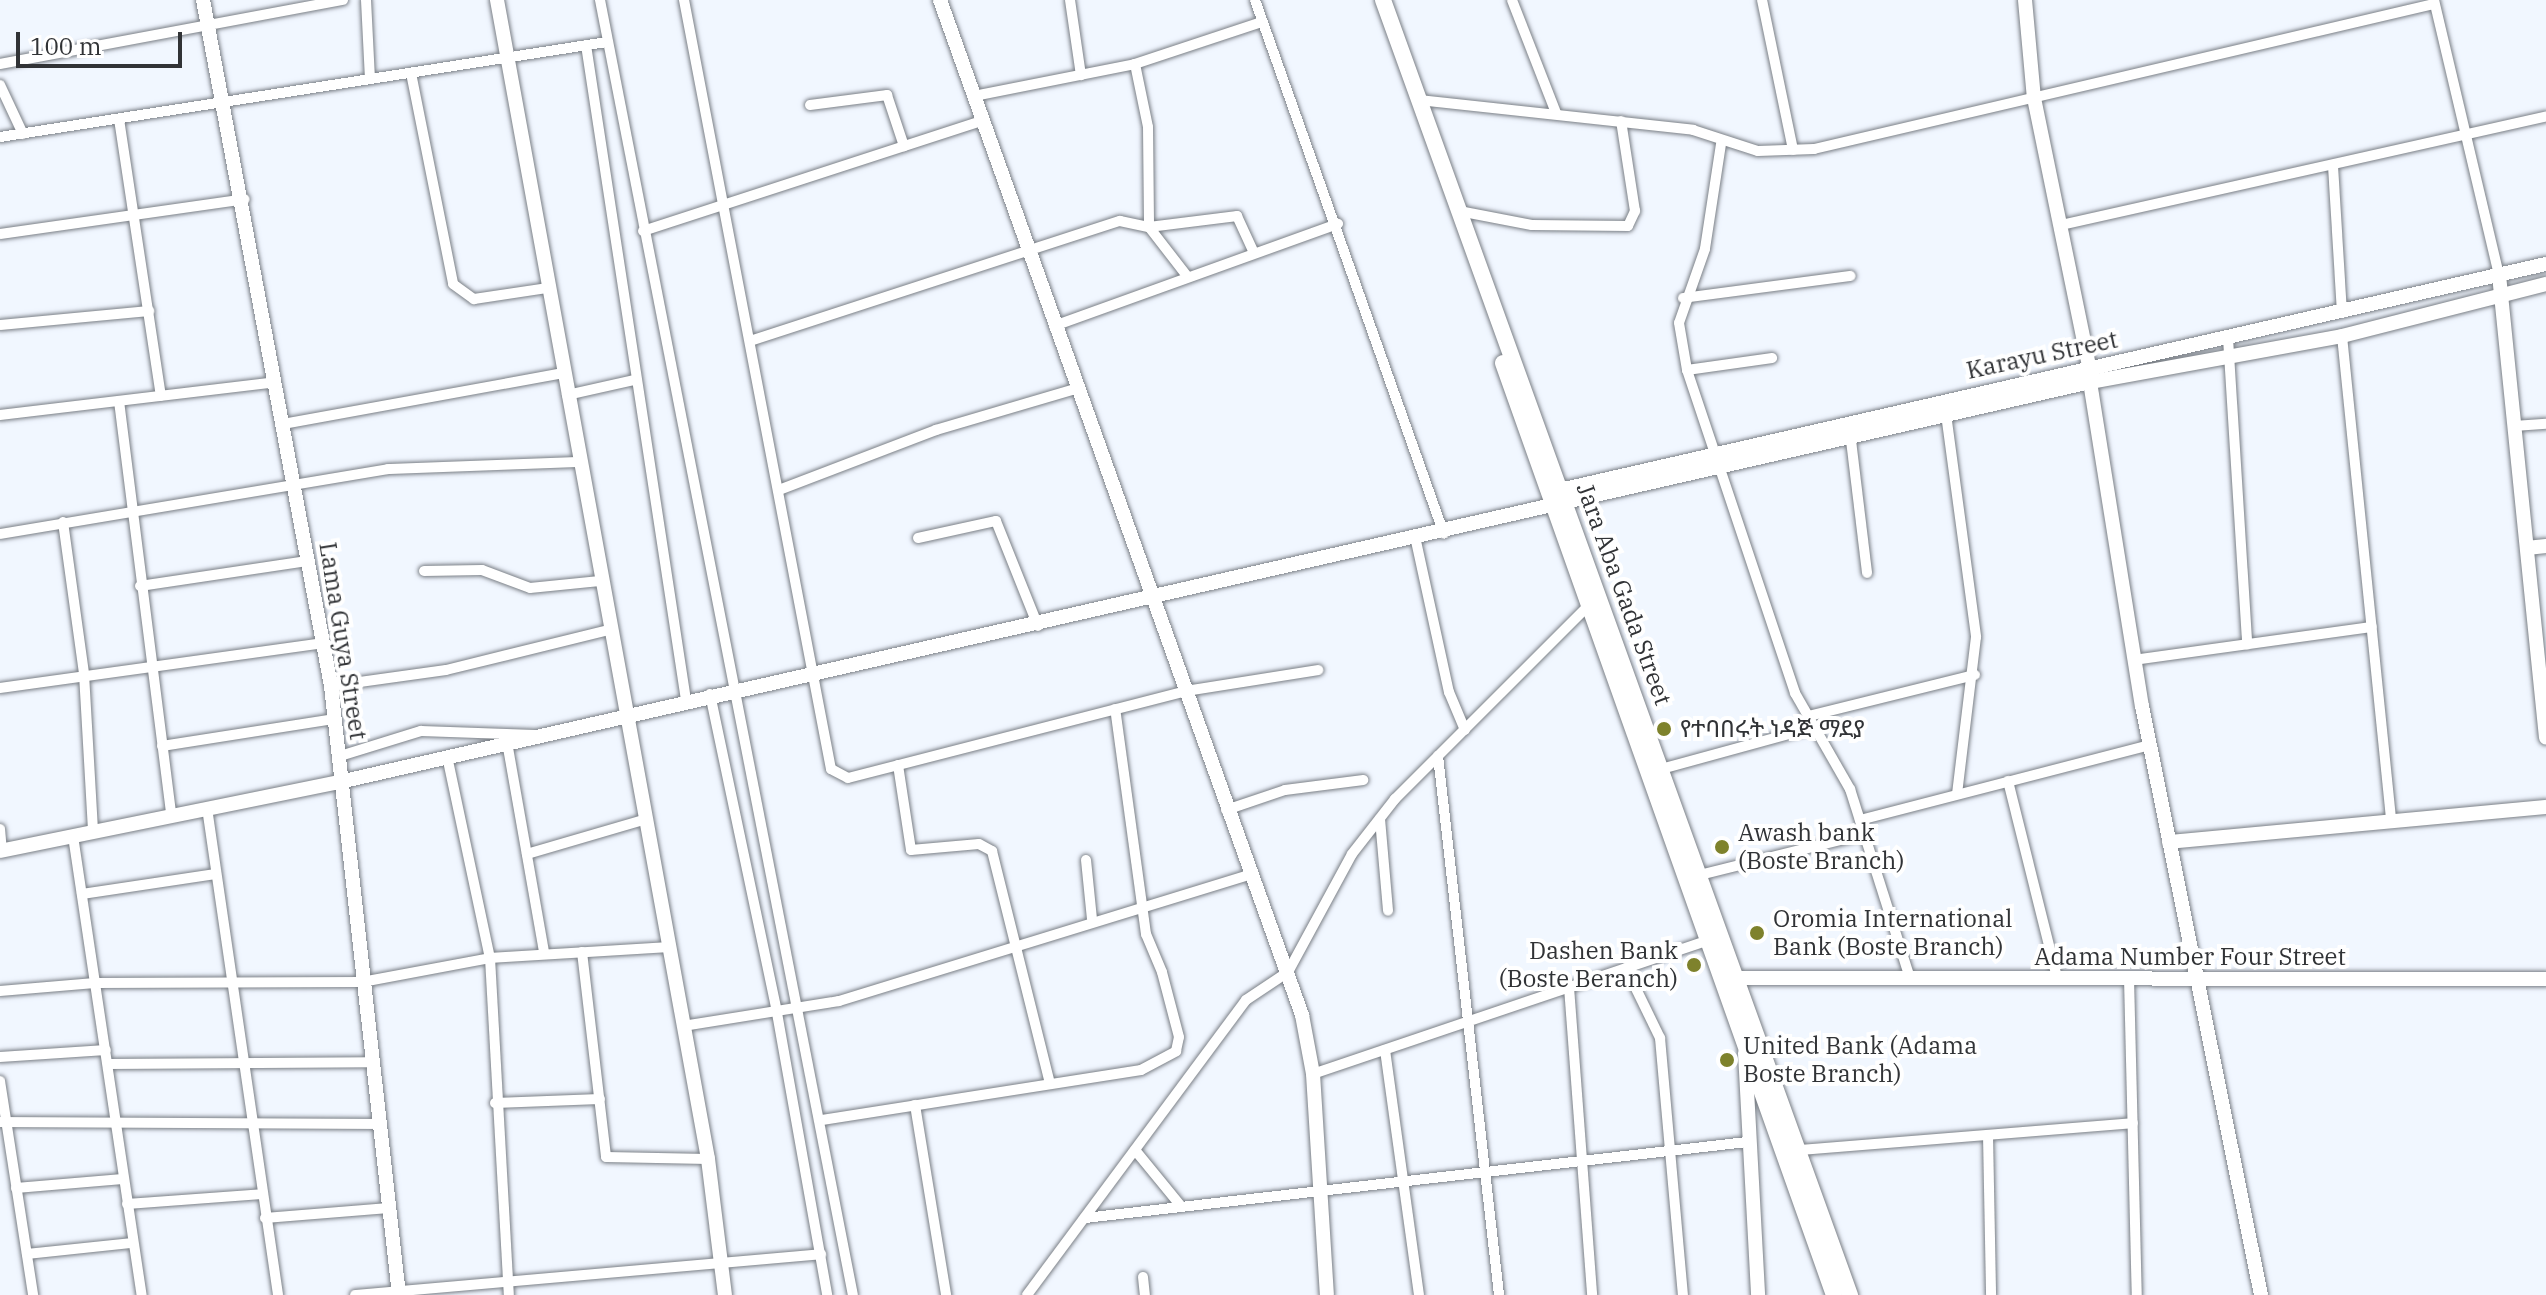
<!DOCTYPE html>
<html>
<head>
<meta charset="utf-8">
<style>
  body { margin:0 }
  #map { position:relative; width:2546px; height:1295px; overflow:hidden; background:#f1f7ff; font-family:"IBM Plex Serif","Noto Sans Ethiopic",serif }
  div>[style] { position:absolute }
  .roads { filter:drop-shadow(0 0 2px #7a7f86) drop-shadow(0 0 2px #7a7f86) }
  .street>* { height:10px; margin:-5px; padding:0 5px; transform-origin:5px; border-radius:5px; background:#fff }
  .secondary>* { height:14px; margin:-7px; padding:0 7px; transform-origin:7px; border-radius:7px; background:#fff }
  .primary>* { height:16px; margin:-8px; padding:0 8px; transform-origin:8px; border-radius:8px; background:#fff }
  .dots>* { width:22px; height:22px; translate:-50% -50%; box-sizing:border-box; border:4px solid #fff; border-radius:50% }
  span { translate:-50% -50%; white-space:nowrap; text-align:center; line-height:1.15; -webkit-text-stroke:8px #fff; paint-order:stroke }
  .street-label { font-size:24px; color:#313336 }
  .poi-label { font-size:24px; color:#313336 }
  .left { translate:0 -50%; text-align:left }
  .right { translate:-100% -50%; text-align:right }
  .scale { position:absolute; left:16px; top:32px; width:166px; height:36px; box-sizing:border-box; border:4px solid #313336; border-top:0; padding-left:10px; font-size:24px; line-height:28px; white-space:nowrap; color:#313336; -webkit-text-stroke:6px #fff; paint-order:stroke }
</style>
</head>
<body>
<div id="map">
  <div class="roads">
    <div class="street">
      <i style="left:366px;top:0;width:79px;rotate:87.1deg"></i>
      <i style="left:600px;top:0;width:1319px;rotate:78.95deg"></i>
      <i style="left:684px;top:0;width:783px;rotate:79.18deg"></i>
      <i style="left:831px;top:769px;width:19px;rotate:28deg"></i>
      <i style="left:848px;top:778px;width:349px;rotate:-14.4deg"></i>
      <i style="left:1186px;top:691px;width:134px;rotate:-9deg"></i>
      <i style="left:1070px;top:0;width:76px;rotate:81.7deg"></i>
      <i style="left:1255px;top:0;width:566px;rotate:70.51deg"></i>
      <i style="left:1512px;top:0;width:121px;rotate:68.7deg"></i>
      <i style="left:1762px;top:0;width:153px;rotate:78.3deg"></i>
      <i style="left:2434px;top:0;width:283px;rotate:76.7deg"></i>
      <i style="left:586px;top:45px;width:663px;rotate:81.32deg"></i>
      <i style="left:0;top:64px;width:349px;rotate:-10.6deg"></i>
      <i style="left:1135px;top:64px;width:64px;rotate:78.3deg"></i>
      <i style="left:1148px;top:127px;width:100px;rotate:89.4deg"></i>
      <i style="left:1149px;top:227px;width:62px;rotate:52.2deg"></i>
      <i style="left:411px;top:73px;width:215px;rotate:78.7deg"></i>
      <i style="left:453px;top:284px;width:26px;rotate:36deg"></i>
      <i style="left:474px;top:299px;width:75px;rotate:-8.5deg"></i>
      <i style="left:0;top:85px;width:54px;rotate:64.9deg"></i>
      <i style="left:974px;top:96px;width:164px;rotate:-11.2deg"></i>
      <i style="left:1135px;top:64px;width:134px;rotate:-18.3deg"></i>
      <i style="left:1419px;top:100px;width:276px;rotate:6.2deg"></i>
      <i style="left:1693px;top:130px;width:68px;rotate:17.9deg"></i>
      <i style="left:1758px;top:151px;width:56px;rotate:-2deg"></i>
      <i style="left:1814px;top:149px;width:637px;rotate:-13.16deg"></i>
      <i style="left:810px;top:105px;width:78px;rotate:-7.4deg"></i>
      <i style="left:887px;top:95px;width:54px;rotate:71.6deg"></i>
      <i style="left:119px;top:119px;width:280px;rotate:81.4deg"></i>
      <i style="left:0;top:137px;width:614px;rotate:-8.9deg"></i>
      <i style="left:1721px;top:144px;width:106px;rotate:98.7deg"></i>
      <i style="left:1705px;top:249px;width:78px;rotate:109.4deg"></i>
      <i style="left:1679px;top:323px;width:48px;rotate:80.3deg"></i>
      <i style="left:1687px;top:370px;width:341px;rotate:71.5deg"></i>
      <i style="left:1795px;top:693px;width:111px;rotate:60.2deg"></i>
      <i style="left:1850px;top:789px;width:198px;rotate:72.4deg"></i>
      <i style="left:2333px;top:166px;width:147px;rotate:86.5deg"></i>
      <i style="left:1459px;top:211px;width:74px;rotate:10.9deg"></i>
      <i style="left:1532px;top:225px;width:96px;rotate:0.6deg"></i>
      <i style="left:1628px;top:226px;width:17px;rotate:-65deg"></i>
      <i style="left:1635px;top:211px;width:91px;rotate:-98.8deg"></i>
      <i style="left:2061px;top:225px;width:497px;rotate:-12.6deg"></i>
      <i style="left:643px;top:231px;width:355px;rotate:-18deg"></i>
      <i style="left:0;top:234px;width:247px;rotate:-8.1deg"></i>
      <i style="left:1683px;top:298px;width:169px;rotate:-7.5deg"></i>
      <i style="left:0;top:325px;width:150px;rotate:-5.4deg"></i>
      <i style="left:1054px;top:326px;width:302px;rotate:-19.8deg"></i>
      <i style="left:2342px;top:336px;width:487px;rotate:84.2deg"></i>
      <i style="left:2228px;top:338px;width:307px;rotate:86.4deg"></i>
      <i style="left:750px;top:341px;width:389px;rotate:-18deg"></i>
      <i style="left:1120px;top:221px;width:30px;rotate:12deg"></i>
      <i style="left:1149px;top:227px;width:89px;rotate:-7.1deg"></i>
      <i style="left:1237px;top:216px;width:41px;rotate:65.3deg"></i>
      <i style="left:1687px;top:370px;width:86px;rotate:-8deg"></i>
      <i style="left:567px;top:395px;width:69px;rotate:-12.6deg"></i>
      <i style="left:119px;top:401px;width:417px;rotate:82.8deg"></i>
      <i style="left:1946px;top:414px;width:225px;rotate:82.3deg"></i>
      <i style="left:1976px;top:637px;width:158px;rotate:96.9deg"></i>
      <i style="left:0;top:415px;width:277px;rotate:-6.8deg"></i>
      <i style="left:283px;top:424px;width:285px;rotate:-10.3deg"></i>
      <i style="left:2514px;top:426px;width:32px;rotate:-4deg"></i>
      <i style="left:1850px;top:432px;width:142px;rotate:83.1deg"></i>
      <i style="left:779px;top:490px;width:168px;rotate:-20.9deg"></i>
      <i style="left:936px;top:430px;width:145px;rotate:-16.4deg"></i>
      <i style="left:63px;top:522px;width:153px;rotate:82.1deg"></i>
      <i style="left:84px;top:674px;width:157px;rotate:86.7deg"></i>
      <i style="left:0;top:534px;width:393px;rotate:-9.5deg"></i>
      <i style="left:388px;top:469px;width:191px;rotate:-2.1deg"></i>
      <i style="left:918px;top:538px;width:80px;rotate:-12.3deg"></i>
      <i style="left:996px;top:521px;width:113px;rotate:68.2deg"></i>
      <i style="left:1416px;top:541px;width:155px;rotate:77.7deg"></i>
      <i style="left:1449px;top:692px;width:41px;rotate:67.2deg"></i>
      <i style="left:424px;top:571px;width:58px;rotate:-1deg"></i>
      <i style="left:482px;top:570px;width:51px;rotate:20.6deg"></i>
      <i style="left:530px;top:588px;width:70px;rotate:-5.7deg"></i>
      <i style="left:140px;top:586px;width:169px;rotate:-8.5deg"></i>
      <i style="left:2133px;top:660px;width:241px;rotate:-7.9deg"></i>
      <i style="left:331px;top:686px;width:116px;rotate:-7.9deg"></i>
      <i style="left:446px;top:670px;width:168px;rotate:-13.8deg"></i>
      <i style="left:0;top:688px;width:327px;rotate:-7.9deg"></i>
      <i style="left:710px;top:694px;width:326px;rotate:78.1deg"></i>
      <i style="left:777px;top:1013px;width:286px;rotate:79.9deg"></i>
      <i style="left:1809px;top:716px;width:171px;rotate:-13.9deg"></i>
      <i style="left:507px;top:742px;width:213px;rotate:80deg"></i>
      <i style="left:162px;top:746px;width:175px;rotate:-8.9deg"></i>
      <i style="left:340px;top:756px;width:85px;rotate:-17.2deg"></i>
      <i style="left:421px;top:731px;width:114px;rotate:2deg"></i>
      <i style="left:447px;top:756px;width:207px;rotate:78deg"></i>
      <i style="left:490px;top:958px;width:338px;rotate:86.8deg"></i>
      <i style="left:1438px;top:756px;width:542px;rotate:83.54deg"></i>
      <i style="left:898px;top:765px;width:86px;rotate:81.3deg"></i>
      <i style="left:911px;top:850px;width:68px;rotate:-5deg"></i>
      <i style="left:979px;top:844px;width:15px;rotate:28deg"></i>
      <i style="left:992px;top:851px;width:239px;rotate:76deg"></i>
      <i style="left:1661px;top:769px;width:160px;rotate:-15.3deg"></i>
      <i style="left:2008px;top:781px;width:203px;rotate:76deg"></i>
      <i style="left:207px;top:808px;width:492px;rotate:81.7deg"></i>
      <i style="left:1226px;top:810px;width:62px;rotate:-18.7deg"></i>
      <i style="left:1285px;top:790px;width:79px;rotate:-7.3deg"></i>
      <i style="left:1380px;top:819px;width:92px;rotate:85deg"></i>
      <i style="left:1860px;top:820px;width:299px;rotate:-14.5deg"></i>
      <i style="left:0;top:829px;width:21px;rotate:85deg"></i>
      <i style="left:73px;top:836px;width:464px;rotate:81.5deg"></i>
      <i style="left:527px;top:854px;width:125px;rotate:-16.3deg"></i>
      <i style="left:1086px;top:860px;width:59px;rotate:84.2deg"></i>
      <i style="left:1700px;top:875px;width:169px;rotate:-14deg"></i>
      <i style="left:82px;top:894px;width:135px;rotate:-8.5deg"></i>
      <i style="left:582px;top:952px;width:206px;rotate:83.3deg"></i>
      <i style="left:606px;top:1157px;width:102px;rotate:1.1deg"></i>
      <i style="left:1626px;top:968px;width:78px;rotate:64.1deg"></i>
      <i style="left:1660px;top:1038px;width:258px;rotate:84.9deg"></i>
      <i style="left:2129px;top:978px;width:317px;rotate:88.6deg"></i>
      <i style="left:1569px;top:987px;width:309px;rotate:85.7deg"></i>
      <i style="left:0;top:991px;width:95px;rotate:-4.8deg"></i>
      <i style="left:95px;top:983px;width:267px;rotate:-0.2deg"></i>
      <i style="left:362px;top:982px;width:130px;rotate:-10.6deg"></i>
      <i style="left:490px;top:958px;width:179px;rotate:-3.5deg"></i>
      <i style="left:683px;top:1026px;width:158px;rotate:-9.1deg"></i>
      <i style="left:839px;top:1001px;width:428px;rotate:-17.1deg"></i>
      <i style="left:1385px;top:1050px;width:247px;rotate:82.1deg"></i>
      <i style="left:0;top:1057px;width:106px;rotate:-3.8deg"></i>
      <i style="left:108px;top:1064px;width:264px;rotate:-0.4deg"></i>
      <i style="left:1313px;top:1074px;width:417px;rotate:-18.7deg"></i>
      <i style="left:0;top:1081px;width:217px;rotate:81.2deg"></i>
      <i style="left:495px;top:1103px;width:105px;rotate:-2.2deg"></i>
      <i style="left:915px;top:1105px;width:193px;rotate:80.7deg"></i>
      <i style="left:822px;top:1120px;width:323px;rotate:-8.9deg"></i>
      <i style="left:1141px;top:1070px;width:40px;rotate:-28deg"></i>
      <i style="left:1176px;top:1051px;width:14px;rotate:-78deg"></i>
      <i style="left:1179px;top:1037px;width:67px;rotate:-104.7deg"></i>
      <i style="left:1162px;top:972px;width:41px;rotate:-112.8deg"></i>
      <i style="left:1146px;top:934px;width:227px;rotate:-97.8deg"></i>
      <i style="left:0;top:1122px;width:379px;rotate:0.3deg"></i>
      <i style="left:1988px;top:1135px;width:160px;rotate:88.9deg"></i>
      <i style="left:1135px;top:1150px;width:71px;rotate:50.7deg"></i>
      <i style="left:1799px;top:1150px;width:335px;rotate:-4.6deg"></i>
      <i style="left:16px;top:1188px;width:107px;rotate:-4.8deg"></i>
      <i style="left:127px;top:1204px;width:135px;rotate:-4.2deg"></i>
      <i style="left:265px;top:1218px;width:124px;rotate:-4.6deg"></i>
      <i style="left:1085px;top:1218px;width:666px;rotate:-6.55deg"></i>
      <i style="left:27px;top:1254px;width:106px;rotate:-6deg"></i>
      <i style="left:1143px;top:1277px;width:18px;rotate:84deg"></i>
      <i style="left:355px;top:1295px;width:468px;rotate:-5deg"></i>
      <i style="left:1027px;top:1295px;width:367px;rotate:-53.4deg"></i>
      <i style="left:1246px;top:1000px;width:50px;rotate:-33.7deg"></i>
      <i style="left:1288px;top:972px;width:134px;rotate:-61.5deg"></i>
      <i style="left:1352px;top:854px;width:70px;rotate:-52deg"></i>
      <i style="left:1395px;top:799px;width:274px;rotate:-45deg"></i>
    </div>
    <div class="secondary">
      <i style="left:203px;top:0;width:698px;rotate:79.43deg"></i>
      <i style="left:331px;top:686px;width:613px;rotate:83.63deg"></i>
      <i style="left:497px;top:0;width:1178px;rotate:79.68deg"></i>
      <i style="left:708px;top:1159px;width:137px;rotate:82.9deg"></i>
      <i style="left:940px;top:0;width:1078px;rotate:70.37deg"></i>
      <i style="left:1302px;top:1015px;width:60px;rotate:79.4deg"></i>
      <i style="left:1313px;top:1074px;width:221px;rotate:86.4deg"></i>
      <i style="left:2025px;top:0;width:98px;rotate:84.8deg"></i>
      <i style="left:2034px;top:98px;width:274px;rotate:78.4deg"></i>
      <i style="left:2499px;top:275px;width:465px;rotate:84.2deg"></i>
      <i style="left:2090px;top:382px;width:328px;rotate:80.9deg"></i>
      <i style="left:2142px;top:706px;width:601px;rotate:78.58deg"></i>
      <i style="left:1551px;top:492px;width:1021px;rotate:-12.91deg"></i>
      <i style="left:2527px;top:548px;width:19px;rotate:-6deg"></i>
      <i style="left:2169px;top:842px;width:379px;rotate:-5.3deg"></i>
      <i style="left:0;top:851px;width:351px;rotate:-11.5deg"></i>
      <i style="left:344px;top:781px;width:1791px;rotate:-12.87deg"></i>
      <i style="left:2090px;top:382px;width:256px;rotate:-10.3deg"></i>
      <i style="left:2342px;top:336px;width:211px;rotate:-14.3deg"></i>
      <i style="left:1737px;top:978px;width:809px;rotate:0.07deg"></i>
      <i style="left:1745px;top:1053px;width:242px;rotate:86.9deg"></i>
    </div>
    <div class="primary">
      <i style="left:1383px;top:0;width:1377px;rotate:70.17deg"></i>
      <i style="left:1503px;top:363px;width:989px;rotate:70.45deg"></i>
    </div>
  </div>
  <div class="dots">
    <i style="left:1664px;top:729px;background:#7e822c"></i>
    <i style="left:1722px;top:847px;background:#7e822c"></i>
    <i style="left:1757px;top:933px;background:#7e822c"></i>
    <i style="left:1694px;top:965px;background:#7e822c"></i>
    <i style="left:1727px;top:1060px;background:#7e822c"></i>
  </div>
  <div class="street-label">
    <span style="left:2042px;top:355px;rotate:-12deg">Karayu Street</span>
    <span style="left:1624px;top:594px;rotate:70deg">Jara Aba Gada Street</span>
    <span style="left:343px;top:641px;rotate:81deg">Lama Guya Street</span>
    <span style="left:2190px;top:957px">Adama Number Four Street</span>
  </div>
  <div class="poi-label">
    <span class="left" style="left:1680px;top:729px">የተባበሩት ነዳጅ ማደያ</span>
    <span class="left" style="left:1738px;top:847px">Awash bank<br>(Boste Branch)</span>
    <span class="left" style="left:1773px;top:933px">Oromia International<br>Bank (Boste Branch)</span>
    <span class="right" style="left:1678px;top:965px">Dashen Bank<br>(Boste Beranch)</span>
    <span class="left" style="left:1743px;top:1060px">United Bank (Adama<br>Boste Branch)</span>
  </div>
  <div class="scale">100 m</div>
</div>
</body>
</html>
